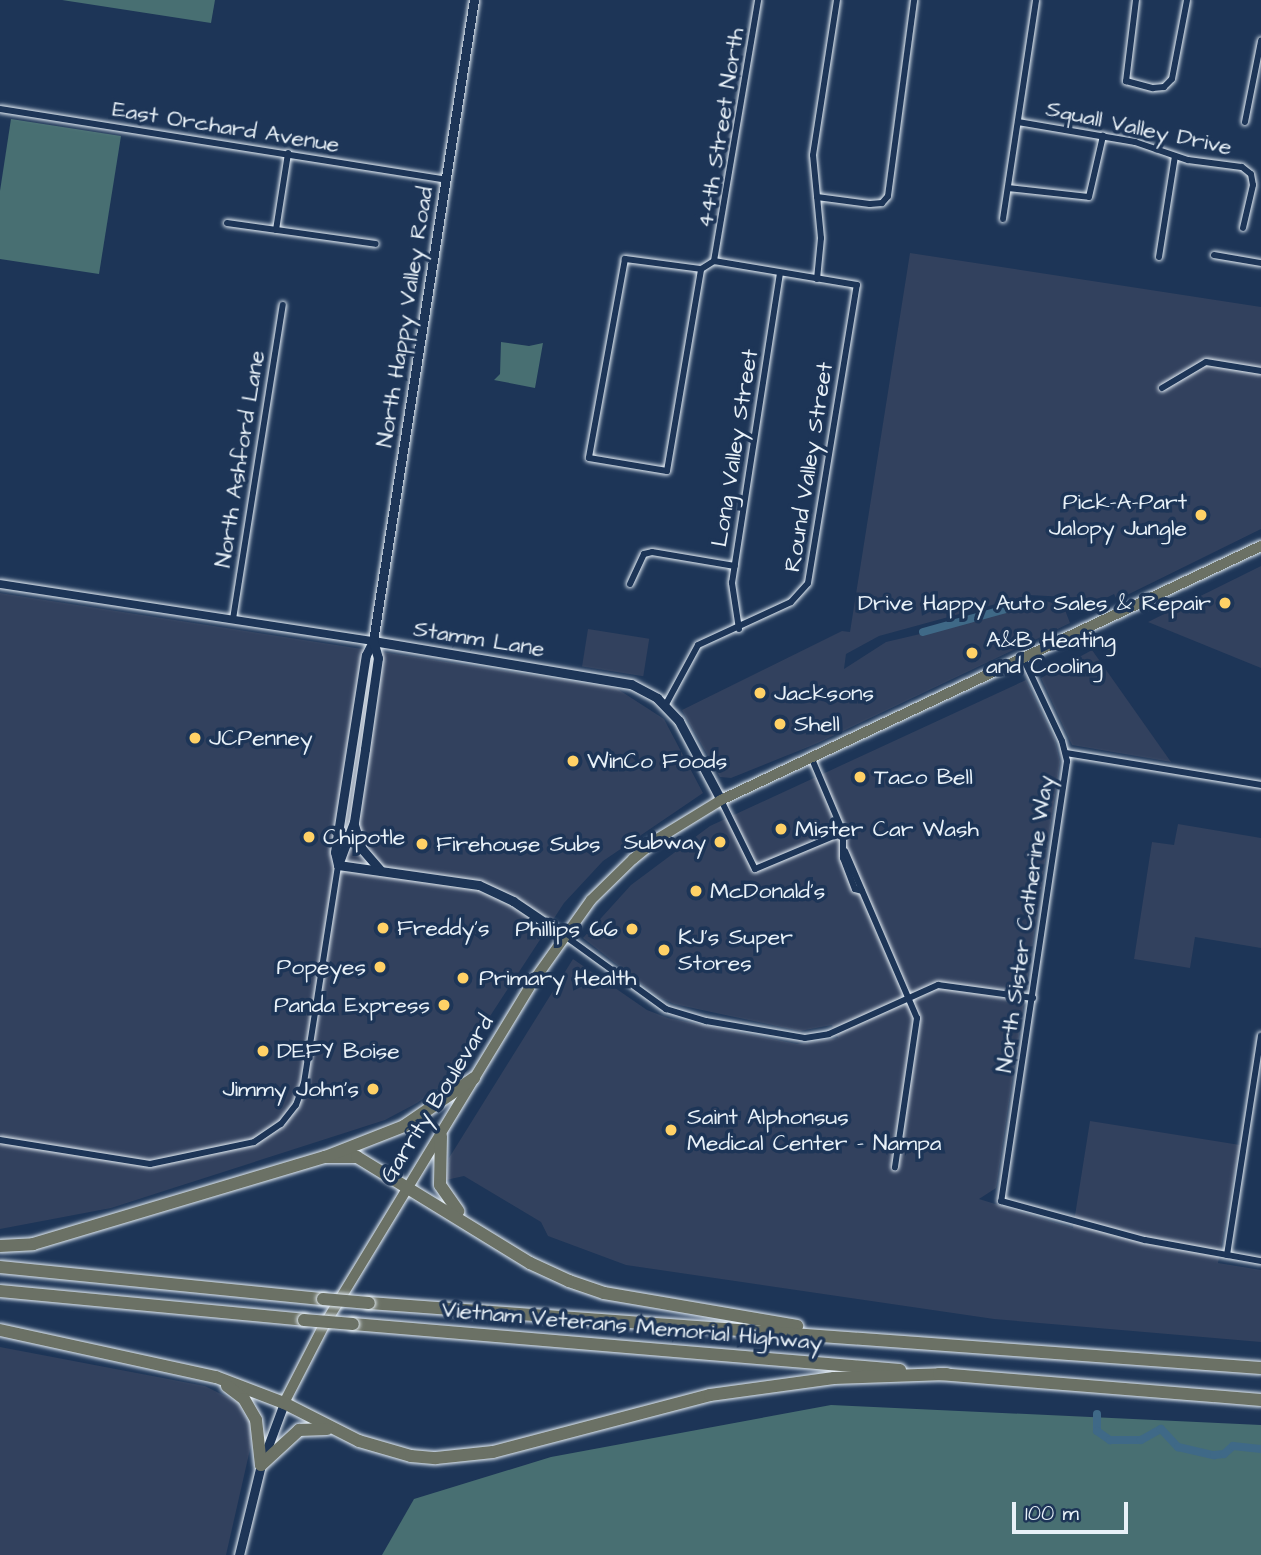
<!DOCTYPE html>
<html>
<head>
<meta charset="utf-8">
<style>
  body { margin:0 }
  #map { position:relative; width:1261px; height:1555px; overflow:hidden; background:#1d3557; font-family:"Architects Daughter",sans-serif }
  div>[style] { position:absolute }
  .built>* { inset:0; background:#32415e; transform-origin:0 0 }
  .green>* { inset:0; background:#486f72 }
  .canal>* { height:8px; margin:-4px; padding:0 4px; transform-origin:4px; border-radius:4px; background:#3f6987 }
  .roads { filter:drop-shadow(0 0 2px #e8f1f8) drop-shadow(0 0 2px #e8f1f8) }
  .minor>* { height:6px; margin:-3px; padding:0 3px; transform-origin:3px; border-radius:3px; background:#1d3557 }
  .tertiary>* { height:8px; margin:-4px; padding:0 4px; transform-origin:4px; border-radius:4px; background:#1d3557 }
  .secondary>* { height:9px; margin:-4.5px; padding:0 4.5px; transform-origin:4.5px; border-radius:4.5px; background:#1d3557 }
  .primary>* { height:10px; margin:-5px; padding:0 5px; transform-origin:5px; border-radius:5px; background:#6b7165 }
  .motorway>* { height:12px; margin:-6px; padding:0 6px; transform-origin:6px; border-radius:6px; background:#6b7165 }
  .bridges { filter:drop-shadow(0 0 2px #e8f1f8) drop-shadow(0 0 2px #e8f1f8) }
  .motorway-bridge>* { height:12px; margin:-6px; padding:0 6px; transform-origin:6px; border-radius:6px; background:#6b7165 }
  .dots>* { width:19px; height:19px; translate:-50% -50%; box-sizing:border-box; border:4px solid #1d3557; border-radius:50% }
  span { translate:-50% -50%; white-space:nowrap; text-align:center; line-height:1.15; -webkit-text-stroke:7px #1d3557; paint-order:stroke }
  .street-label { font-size:23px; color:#e8f1f8 }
  .poi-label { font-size:23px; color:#e8f1f8 }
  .right { translate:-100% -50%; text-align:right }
  .left { translate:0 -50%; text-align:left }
  .scale { position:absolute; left:1012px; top:1502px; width:116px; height:32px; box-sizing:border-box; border:4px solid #e8f1f8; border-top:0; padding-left:9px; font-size:21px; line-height:24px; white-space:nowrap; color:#e8f1f8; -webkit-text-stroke:5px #1d3557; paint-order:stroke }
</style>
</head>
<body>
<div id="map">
  <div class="built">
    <i style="clip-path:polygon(910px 253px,1261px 307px,1261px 529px,1117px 600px,1114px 594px,1104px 599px,1029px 595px,879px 636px,846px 654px,844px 669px,886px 642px,980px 620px,1038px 599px,1053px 603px,1058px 613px,1065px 610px,1070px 623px,818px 743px,731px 778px,720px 777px,682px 710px,842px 631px,850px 632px)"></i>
    <i style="clip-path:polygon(1261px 566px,1261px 668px,1148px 622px)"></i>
    <i style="clip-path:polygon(0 593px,616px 688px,664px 719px,703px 793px,603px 861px,564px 903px,447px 1082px,417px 1103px,385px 1120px,111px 1208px,0 1229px)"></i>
    <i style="left:588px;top:629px;width:62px;height:38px;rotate:9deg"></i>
    <i style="clip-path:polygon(1092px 650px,1171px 762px,1072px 745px,1041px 678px)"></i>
    <i style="clip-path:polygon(1026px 680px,1055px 740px,1060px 762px,996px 1188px,979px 1199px,1073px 1228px,1090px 1121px,1240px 1145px,1218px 1263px,1261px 1270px,1261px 1342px,994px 1319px,626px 1265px,548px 1236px,541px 1222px,464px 1176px,446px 1180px,449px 1158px,573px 959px,647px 1010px,668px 1018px,797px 1044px,838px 1038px,832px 1025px,800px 1031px,674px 1004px,657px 996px,583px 938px,631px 885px,710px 826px)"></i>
    <i style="clip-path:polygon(1178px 824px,1261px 838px,1261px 948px,1195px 937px,1190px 968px,1134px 959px,1152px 842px,1174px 845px)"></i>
    <i style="clip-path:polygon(0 1347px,205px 1386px,237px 1402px,249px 1422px,251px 1445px,226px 1555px,0 1555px)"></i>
  </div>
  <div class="green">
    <i style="clip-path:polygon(62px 0,215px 0,211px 23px)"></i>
    <i style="clip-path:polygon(11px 119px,121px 136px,99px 274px,0 259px,0 191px)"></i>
    <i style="clip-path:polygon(501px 342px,529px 346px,543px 343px,535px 388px,494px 380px,500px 374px)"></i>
    <i style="clip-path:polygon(831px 1405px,1261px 1425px,1261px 1555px,382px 1555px,414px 1499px,551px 1457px)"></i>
  </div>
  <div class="canal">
    <i style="left:923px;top:632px;width:93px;rotate:-15.5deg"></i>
    <i style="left:1097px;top:1414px;width:17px;rotate:90deg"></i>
    <i style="left:1097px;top:1431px;width:16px;rotate:35deg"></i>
    <i style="left:1110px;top:1440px;width:31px"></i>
    <i style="left:1141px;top:1440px;width:23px;rotate:-29deg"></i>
    <i style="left:1161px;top:1429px;width:25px;rotate:47deg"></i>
    <i style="left:1178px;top:1447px;width:37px;rotate:13deg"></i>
    <i style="left:1214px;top:1455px;width:10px;rotate:-6deg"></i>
    <i style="left:1224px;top:1454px;width:12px;rotate:-42deg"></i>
    <i style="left:1233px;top:1446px;width:28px;rotate:6deg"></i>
  </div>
  <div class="roads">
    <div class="minor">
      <i style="left:1136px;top:0;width:82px;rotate:97deg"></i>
      <i style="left:1126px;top:81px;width:28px;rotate:15deg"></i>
      <i style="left:1153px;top:88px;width:11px;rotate:-5deg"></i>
      <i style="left:1164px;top:87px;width:11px;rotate:-45deg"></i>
      <i style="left:1172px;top:79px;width:80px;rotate:-79.2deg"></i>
      <i style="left:0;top:109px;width:452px;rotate:9deg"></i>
      <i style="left:1018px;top:122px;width:119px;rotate:9.7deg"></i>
      <i style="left:1135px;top:142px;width:56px;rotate:18.8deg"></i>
      <i style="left:1188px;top:160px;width:54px;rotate:7.4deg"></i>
      <i style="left:1242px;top:167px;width:11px;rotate:38deg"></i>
      <i style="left:1251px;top:174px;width:11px;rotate:80deg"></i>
      <i style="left:1253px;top:185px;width:44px;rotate:103.1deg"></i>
      <i style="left:1245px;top:122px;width:83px;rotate:-78.8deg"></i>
      <i style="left:1008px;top:188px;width:81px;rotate:6.3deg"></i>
      <i style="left:1089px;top:197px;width:63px;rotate:-77.1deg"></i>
      <i style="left:817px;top:197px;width:53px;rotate:7.5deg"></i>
      <i style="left:870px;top:204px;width:12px;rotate:-5deg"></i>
      <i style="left:882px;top:203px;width:9px;rotate:-49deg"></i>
      <i style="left:888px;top:196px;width:198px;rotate:-82.4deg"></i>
      <i style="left:1003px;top:219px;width:221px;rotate:-81.4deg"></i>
      <i style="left:227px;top:223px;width:150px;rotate:8deg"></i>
      <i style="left:276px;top:230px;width:78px;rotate:-81.1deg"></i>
      <i style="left:1214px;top:255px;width:48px;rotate:9.7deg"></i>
      <i style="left:1159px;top:257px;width:102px;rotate:-81deg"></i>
      <i style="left:714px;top:261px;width:265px;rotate:-80.4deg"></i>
      <i style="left:817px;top:279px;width:41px;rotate:-84.4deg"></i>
      <i style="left:821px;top:238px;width:83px;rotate:-95.5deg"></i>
      <i style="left:813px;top:155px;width:157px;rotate:-81.2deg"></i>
      <i style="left:1162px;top:388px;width:51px;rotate:-30.6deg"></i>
      <i style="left:1206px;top:362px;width:56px;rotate:9.3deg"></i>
      <i style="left:630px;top:584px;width:33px;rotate:-65deg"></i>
      <i style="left:644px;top:554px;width:8px;rotate:-14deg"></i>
      <i style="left:652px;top:552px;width:84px;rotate:9.6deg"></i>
      <i style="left:233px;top:619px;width:318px;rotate:-81deg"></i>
      <i style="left:739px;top:629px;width:47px;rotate:-98.7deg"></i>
      <i style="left:732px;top:583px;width:314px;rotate:-81.2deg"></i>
      <i style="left:1024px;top:660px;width:89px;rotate:64.9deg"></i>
      <i style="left:1062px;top:741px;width:21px;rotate:76deg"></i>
      <i style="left:1067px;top:761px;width:445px;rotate:98.5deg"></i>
      <i style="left:1001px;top:1201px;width:149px;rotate:15.2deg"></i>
      <i style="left:1145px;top:1240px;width:118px;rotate:10.3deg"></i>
      <i style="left:665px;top:706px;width:69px;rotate:-61.6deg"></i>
      <i style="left:698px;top:645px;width:102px;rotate:-24.8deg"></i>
      <i style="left:791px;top:602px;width:25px;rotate:-48deg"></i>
      <i style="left:808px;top:583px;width:302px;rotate:-80.7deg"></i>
      <i style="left:857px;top:285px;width:145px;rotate:-170.5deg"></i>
      <i style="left:714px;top:261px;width:15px;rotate:148deg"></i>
      <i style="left:701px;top:269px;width:77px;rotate:-172.5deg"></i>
      <i style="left:625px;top:259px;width:202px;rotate:100.3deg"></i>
      <i style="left:589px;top:458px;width:79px;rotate:9.5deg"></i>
      <i style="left:667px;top:471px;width:205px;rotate:-80.4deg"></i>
      <i style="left:1066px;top:753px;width:198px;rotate:9.3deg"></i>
      <i style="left:812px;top:759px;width:79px;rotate:67deg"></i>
      <i style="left:843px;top:832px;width:26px;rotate:90deg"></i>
      <i style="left:843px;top:858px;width:33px;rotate:69deg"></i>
      <i style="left:855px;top:889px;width:7px;rotate:16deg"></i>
      <i style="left:721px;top:800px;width:77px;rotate:63.8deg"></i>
      <i style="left:755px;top:869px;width:95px;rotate:-22.8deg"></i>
      <i style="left:845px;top:851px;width:182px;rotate:66.7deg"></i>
      <i style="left:917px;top:1018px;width:151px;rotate:98.4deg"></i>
      <i style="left:565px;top:936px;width:125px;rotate:35.9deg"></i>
      <i style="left:666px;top:1009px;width:42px;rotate:16.7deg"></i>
      <i style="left:706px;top:1021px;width:100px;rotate:9.7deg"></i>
      <i style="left:805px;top:1038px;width:24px;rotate:-9deg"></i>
      <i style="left:829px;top:1034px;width:120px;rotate:-24.2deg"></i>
      <i style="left:938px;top:985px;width:96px;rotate:7.8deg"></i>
      <i style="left:0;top:1140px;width:152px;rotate:9.1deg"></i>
      <i style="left:150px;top:1164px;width:106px;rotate:-11.9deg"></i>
      <i style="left:254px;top:1142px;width:32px;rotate:-34deg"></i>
      <i style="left:281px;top:1124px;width:24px;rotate:-52deg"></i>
      <i style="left:296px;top:1105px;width:23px;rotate:-70deg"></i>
      <i style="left:304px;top:1083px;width:221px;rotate:-81.1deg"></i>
      <i style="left:1227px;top:1255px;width:222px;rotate:-81.2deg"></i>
    </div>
    <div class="tertiary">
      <i style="left:0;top:584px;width:377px;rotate:8.7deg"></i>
    </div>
    <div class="secondary">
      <i style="left:373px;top:641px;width:262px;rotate:9.5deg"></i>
      <i style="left:631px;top:684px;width:30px;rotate:28deg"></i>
      <i style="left:657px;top:698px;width:32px;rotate:46deg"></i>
      <i style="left:679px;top:721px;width:89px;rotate:62deg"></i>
      <i style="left:354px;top:825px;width:25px;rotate:72deg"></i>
      <i style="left:362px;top:849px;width:29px;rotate:49deg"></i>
      <i style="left:338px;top:865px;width:13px;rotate:-103deg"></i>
      <i style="left:335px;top:852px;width:199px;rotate:-81.1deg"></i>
      <i style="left:366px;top:655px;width:16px;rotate:-63deg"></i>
      <i style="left:373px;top:641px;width:649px;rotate:-81.05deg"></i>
      <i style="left:338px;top:865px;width:142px;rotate:8.1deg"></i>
      <i style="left:479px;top:885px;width:38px;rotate:25deg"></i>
      <i style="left:513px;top:901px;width:63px;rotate:33.9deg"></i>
      <i style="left:338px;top:865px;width:46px;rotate:-69.6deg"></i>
      <i style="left:354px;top:822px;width:74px;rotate:-81.4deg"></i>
      <i style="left:365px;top:749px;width:92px;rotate:-81.9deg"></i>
      <i style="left:378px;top:658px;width:18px;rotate:-106deg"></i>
      <i style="left:239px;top:1555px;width:93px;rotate:-76.3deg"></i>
      <i style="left:261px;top:1465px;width:66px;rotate:-69.6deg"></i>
    </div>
    <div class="primary">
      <i style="left:284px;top:1403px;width:85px;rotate:-62.8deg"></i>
      <i style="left:323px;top:1327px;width:403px;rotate:-58.7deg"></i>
      <i style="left:532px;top:983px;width:102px;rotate:-54.6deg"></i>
      <i style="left:591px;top:900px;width:59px;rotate:-44.3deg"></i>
      <i style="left:633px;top:859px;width:33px;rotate:-39deg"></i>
      <i style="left:659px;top:838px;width:73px;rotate:-31.5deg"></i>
      <i style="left:721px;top:800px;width:597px;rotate:-25.19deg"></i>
    </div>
    <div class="motorway">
      <i style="left:441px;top:1136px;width:49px;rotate:91.2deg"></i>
      <i style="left:440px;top:1185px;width:32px;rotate:55deg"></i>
      <i style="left:325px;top:1157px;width:32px"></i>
      <i style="left:357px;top:1157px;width:203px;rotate:31.5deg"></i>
      <i style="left:530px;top:1263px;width:43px;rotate:24.8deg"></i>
      <i style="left:569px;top:1281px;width:37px;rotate:19deg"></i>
      <i style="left:604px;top:1293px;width:196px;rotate:9.7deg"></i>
      <i style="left:0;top:1246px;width:33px;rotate:-3deg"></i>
      <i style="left:33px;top:1244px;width:305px;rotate:-16.6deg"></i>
      <i style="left:325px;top:1157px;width:85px;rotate:-21.4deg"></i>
      <i style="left:404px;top:1126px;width:85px;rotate:-34.4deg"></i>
      <i style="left:0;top:1267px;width:325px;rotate:5.7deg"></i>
      <i style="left:0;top:1291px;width:305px;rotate:5.4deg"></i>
      <i style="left:369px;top:1303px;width:894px;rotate:4.17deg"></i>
      <i style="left:353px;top:1324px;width:549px;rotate:4.81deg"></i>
      <i style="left:0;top:1330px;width:221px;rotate:12.3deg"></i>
      <i style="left:216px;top:1377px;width:73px;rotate:20.9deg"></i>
      <i style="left:284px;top:1403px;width:84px;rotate:26.9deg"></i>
      <i style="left:359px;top:1441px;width:54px;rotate:16.1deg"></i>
      <i style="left:411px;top:1456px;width:25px;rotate:5deg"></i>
      <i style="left:436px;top:1458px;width:57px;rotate:-6deg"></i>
      <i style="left:493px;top:1452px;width:224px;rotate:-14.7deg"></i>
      <i style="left:710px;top:1395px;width:125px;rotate:-7.8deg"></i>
      <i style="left:834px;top:1378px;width:113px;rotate:-2deg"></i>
      <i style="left:939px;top:1374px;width:323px;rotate:4.6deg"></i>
      <i style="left:227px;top:1386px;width:21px;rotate:37deg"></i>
      <i style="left:244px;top:1399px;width:24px;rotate:60deg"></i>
      <i style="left:256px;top:1420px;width:45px;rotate:83.7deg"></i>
      <i style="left:261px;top:1465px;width:52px;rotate:-42.6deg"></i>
      <i style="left:299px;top:1430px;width:28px;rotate:-2deg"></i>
    </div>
  </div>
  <div class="bridges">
    <div class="motorway-bridge">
      <i style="left:323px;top:1299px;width:46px;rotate:5deg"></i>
      <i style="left:304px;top:1320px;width:49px;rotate:4.7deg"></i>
    </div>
  </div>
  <div class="dots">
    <i style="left:1201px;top:515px;background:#ffd166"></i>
    <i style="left:1225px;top:603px;background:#ffd166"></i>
    <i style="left:972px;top:653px;background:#ffd166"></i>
    <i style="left:760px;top:693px;background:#ffd166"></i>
    <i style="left:780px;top:724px;background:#ffd166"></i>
    <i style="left:195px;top:738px;background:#ffd166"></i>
    <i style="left:573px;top:761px;background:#ffd166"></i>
    <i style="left:860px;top:777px;background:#ffd166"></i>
    <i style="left:781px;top:829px;background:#ffd166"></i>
    <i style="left:309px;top:837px;background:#ffd166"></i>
    <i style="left:720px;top:842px;background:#ffd166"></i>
    <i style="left:422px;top:844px;background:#ffd166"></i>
    <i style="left:696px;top:891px;background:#ffd166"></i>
    <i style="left:383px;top:928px;background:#ffd166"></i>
    <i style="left:632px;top:929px;background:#ffd166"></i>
    <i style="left:664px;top:950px;background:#ffd166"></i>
    <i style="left:380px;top:967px;background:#ffd166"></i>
    <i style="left:463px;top:978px;background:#ffd166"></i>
    <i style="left:444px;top:1005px;background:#ffd166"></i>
    <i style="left:263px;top:1051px;background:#ffd166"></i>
    <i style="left:373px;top:1089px;background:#ffd166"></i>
    <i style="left:671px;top:1130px;background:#ffd166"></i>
  </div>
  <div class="street-label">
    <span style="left:226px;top:127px;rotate:9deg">East Orchard Avenue</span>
    <span style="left:721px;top:128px;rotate:-81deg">44th Street North</span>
    <span style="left:1139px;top:128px;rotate:12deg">Squall Valley Drive</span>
    <span style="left:405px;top:317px;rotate:-81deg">North Happy Valley Road</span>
    <span style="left:735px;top:448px;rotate:-81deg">Long Valley Street</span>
    <span style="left:240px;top:459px;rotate:-81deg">North Ashford Lane</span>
    <span style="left:809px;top:467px;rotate:-81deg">Round Valley Street</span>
    <span style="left:479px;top:639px;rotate:9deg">Stamm Lane</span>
    <span style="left:1025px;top:924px;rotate:-82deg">North Sister Catherine Way</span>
    <span style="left:437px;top:1099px;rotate:-58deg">Garrity Boulevard</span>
    <span style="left:632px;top:1326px;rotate:5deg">Vietnam Veterans Memorial Highway</span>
  </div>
  <div class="poi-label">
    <span class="right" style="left:1187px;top:515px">Pick-A-Part<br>Jalopy Jungle</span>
    <span class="right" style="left:1211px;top:603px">Drive Happy Auto Sales &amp; Repair</span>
    <span class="left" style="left:986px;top:653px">A&amp;B Heating<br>and Cooling</span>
    <span class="left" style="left:774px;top:693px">Jacksons</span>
    <span class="left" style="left:794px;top:724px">Shell</span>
    <span class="left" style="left:209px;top:738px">JCPenney</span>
    <span class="left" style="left:587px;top:761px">WinCo Foods</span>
    <span class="left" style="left:874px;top:777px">Taco Bell</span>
    <span class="left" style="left:795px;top:829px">Mister Car Wash</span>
    <span class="left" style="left:323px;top:837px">Chipotle</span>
    <span class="right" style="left:706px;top:842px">Subway</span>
    <span class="left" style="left:436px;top:844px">Firehouse Subs</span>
    <span class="left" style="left:710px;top:891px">McDonald's</span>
    <span class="left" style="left:397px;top:928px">Freddy's</span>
    <span class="right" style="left:618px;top:929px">Phillips 66</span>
    <span class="left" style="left:678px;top:950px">KJ's Super<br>Stores</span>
    <span class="right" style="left:366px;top:967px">Popeyes</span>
    <span class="left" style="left:479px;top:978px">Primary Health</span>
    <span class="right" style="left:430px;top:1005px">Panda Express</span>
    <span class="left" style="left:277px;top:1051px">DEFY Boise</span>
    <span class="right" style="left:359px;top:1089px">Jimmy John's</span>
    <span class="left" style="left:687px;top:1130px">Saint Alphonsus<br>Medical Center - Nampa</span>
  </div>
  <div class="scale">100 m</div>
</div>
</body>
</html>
